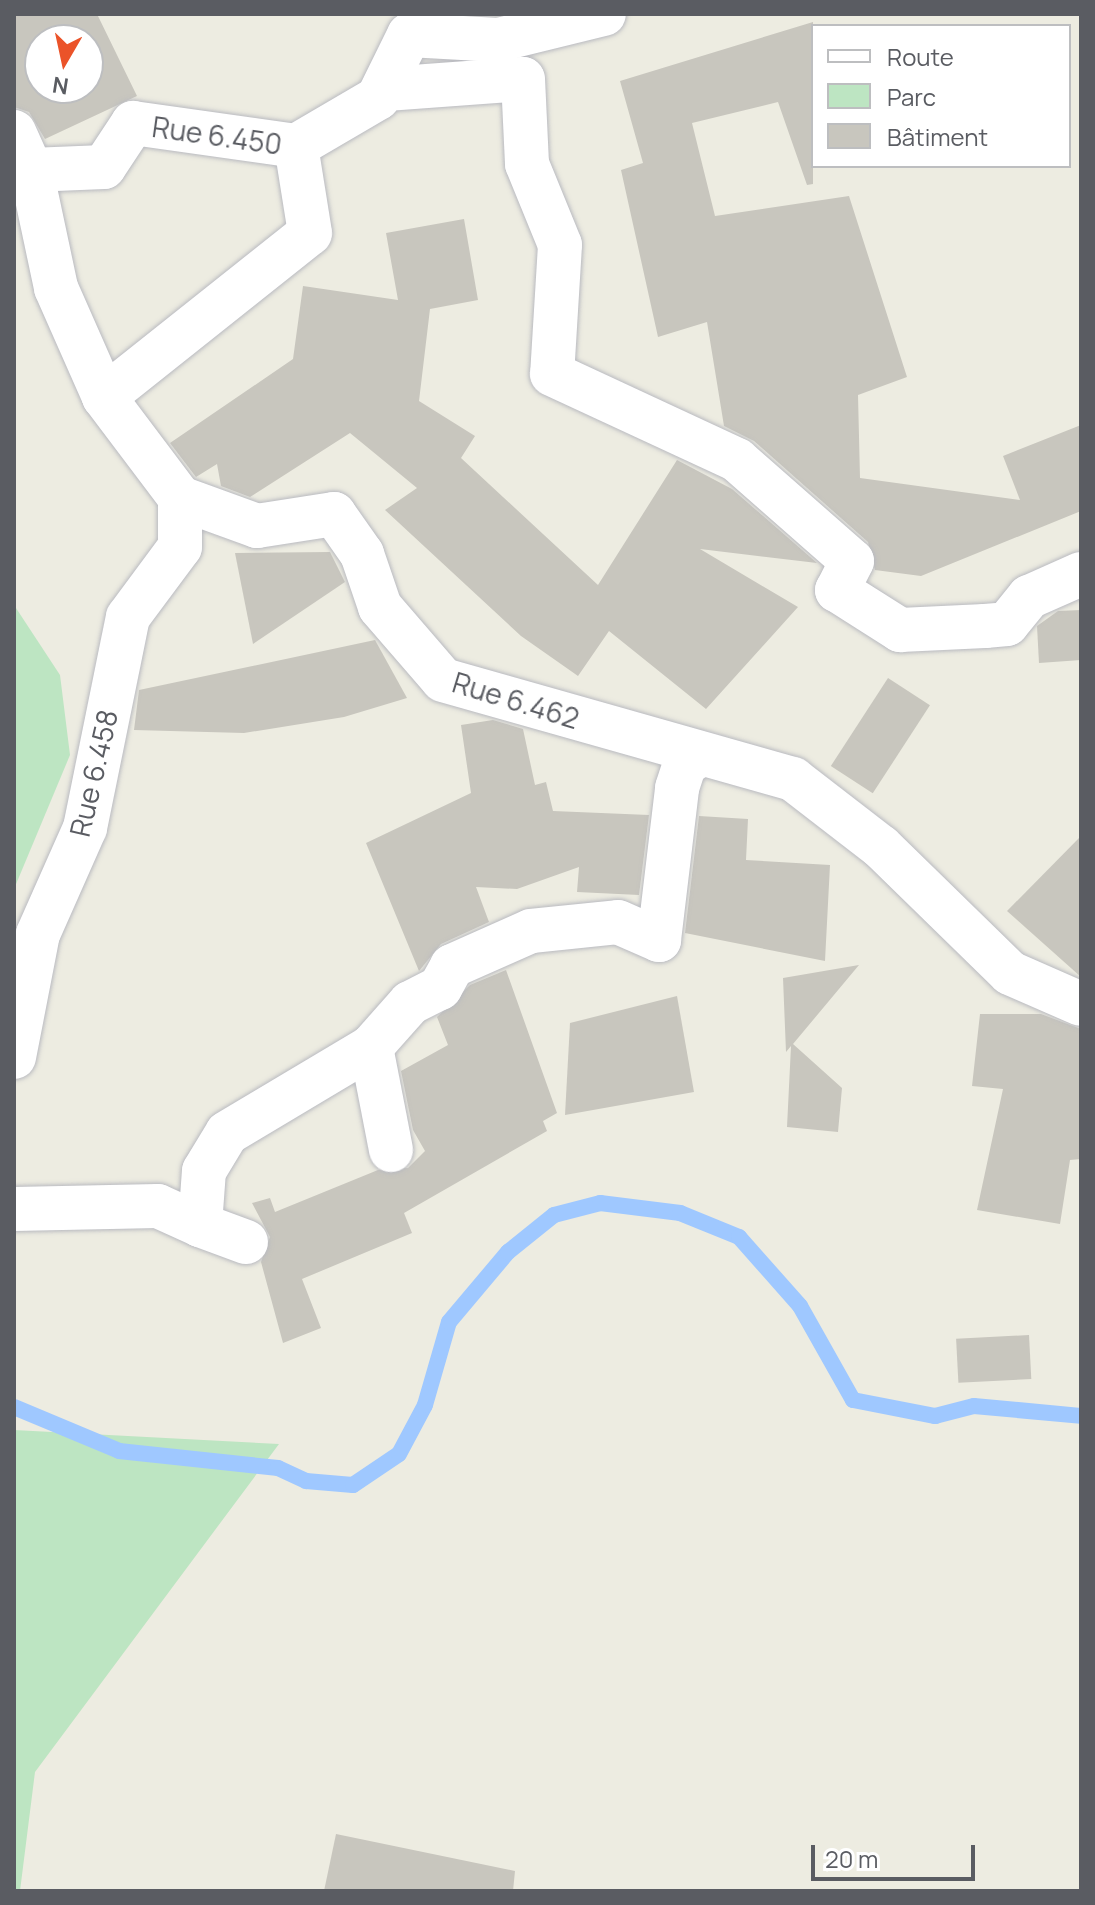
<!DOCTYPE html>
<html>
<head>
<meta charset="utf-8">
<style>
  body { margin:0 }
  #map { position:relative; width:1095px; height:1905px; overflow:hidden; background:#edece1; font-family:Manrope,sans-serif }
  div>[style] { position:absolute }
  .green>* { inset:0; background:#bde5c2 }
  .stream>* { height:16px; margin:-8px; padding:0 8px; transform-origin:8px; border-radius:8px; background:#9fc8ff }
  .building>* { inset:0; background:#c8c6be; transform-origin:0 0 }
  .roads { filter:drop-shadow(0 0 2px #b9bac0) drop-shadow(0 0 2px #b9bac0) }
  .minor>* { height:44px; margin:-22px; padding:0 22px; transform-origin:22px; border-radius:22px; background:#fff }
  span { translate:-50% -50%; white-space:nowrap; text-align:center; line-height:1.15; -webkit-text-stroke:8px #fff; paint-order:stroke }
  .street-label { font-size:28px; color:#5a5c62 }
  .frame { position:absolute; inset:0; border:16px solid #5a5c62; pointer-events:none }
  .legend { position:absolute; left:811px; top:24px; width:260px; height:144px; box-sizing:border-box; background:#fff; border:2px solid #bdbec0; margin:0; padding:10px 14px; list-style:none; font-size:24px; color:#5a5c62 }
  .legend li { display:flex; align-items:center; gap:16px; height:40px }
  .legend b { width:40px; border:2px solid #bdbec0 }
  .north { position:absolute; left:24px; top:24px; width:80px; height:80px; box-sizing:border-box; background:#fff; border:2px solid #bdbec0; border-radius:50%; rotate:189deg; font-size:22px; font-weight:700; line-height:32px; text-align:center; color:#5a5c62 }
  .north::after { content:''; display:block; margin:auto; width:28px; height:36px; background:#eb5329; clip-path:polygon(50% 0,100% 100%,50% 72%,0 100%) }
  .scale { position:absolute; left:811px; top:1845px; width:164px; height:36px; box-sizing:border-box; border:4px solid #5a5c62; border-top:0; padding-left:10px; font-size:24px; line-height:28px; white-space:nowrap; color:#5a5c62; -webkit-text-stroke:6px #fff; paint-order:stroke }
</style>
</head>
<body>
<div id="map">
  <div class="green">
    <i style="clip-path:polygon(14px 605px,60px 675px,70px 755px,14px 889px)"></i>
    <i style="clip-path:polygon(14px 1430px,279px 1444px,35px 1772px,20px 1891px,14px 1891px)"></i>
  </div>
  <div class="stream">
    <i style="left:14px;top:1407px;width:114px;rotate:22.7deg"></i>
    <i style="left:119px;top:1451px;width:160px;rotate:6.1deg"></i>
    <i style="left:278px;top:1468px;width:31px;rotate:25deg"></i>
    <i style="left:306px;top:1481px;width:47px;rotate:4.9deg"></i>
    <i style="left:353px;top:1485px;width:55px;rotate:-34deg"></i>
    <i style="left:399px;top:1454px;width:55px;rotate:-62deg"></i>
    <i style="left:425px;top:1405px;width:86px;rotate:-73.9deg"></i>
    <i style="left:449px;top:1322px;width:92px;rotate:-49.9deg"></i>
    <i style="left:508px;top:1252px;width:59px;rotate:-38.8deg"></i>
    <i style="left:554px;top:1215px;width:48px;rotate:-14.6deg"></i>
    <i style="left:600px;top:1203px;width:81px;rotate:7.1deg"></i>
    <i style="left:680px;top:1213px;width:64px;rotate:22.1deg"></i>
    <i style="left:739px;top:1237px;width:92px;rotate:48.5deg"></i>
    <i style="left:800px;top:1306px;width:108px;rotate:60.6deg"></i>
    <i style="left:853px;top:1400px;width:84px;rotate:11deg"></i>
    <i style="left:935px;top:1416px;width:40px;rotate:-14.4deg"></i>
    <i style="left:974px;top:1406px;width:107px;rotate:5.3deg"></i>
  </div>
  <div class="building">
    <i style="clip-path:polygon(evenodd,14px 14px,97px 14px,137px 96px,45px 139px,29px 112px,14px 107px,14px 14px,40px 40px,88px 40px,88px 88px,40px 88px,40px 40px)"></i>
    <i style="clip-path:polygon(813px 22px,813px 184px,807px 185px,778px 102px,692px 123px,715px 216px,849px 196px,907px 377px,858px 395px,860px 478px,1020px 500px,1003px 456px,1081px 425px,1081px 511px,921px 576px,875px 570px,868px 542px,754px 441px,724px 426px,707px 322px,658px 337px,621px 170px,643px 163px,620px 81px)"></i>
    <i style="clip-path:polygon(464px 219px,478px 300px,430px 309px,419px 401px,475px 436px,461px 458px,598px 585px,677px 460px,732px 489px,817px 563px,700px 549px,798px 607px,706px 709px,609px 631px,578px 676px,521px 636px,385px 510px,417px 488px,350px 433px,250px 497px,221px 486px,217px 464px,196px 477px,170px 443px,293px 359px,303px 286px,398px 300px,386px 233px)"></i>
    <i style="clip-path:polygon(330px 552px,345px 582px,253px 644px,235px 553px)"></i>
    <i style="clip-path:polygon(1081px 610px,1081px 660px,1039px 663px,1037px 626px,1058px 611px)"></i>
    <i style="clip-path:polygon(375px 640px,407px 698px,344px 717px,244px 733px,134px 730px,139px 690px)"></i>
    <i style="left:888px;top:678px;width:50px;height:105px;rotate:33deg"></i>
    <i style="clip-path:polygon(493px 720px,523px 729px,535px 785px,546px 782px,553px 811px,649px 815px,639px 895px,577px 892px,579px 867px,517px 889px,476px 887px,489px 922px,441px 944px,419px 971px,366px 843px,471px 793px,461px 725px)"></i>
    <i style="clip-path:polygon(699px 816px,748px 819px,746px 860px,830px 865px,825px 961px,685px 933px)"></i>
    <i style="clip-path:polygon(1081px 836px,1081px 977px,1007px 911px)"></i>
    <i style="clip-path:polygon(859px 965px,793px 1044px,842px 1088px,838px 1132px,787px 1127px,791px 1046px,786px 1052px,783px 978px)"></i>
    <i style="clip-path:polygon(506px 970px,557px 1113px,543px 1121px,547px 1131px,404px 1213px,412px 1233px,302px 1279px,321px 1328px,283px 1343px,261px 1262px,270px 1237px,252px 1203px,270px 1198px,275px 1212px,378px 1170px,408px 1168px,425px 1151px,413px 1130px,401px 1071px,448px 1045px,437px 1017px,470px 985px)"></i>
    <i style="clip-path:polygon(677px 996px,694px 1092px,565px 1115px,570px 1023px)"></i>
    <i style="clip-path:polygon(980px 1014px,1041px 1014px,1081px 1029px,1081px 1159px,1070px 1160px,1060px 1224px,977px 1210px,1003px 1089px,972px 1086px)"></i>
    <i style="left:1029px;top:1335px;width:44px;height:73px;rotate:87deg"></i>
    <i style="clip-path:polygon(336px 1834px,515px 1871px,513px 1891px,324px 1891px)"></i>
  </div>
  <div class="roads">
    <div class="minor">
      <i style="left:386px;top:89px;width:137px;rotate:-4.2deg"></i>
      <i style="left:523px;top:79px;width:85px;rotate:87.3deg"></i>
      <i style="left:527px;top:164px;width:87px;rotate:67.8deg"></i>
      <i style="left:560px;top:245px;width:129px;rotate:93.5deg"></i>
      <i style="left:552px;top:374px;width:204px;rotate:24.9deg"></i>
      <i style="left:737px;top:460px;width:153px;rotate:41.3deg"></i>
      <i style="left:852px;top:561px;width:33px;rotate:117deg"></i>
      <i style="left:837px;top:590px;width:75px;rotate:32.4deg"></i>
      <i style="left:900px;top:630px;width:85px;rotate:-2.7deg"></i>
      <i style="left:985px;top:626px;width:22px;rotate:-5deg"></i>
      <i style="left:1007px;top:624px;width:35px;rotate:-51deg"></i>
      <i style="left:1029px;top:597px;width:57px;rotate:-23.9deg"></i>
      <i style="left:14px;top:132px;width:42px;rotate:65.9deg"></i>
      <i style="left:31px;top:170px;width:121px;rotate:78deg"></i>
      <i style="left:56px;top:288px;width:119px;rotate:66.2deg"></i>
      <i style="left:104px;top:397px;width:126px;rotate:53deg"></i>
      <i style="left:180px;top:498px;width:82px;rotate:20deg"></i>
      <i style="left:257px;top:526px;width:78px;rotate:-8.9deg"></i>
      <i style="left:334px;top:514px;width:49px;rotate:55deg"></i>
      <i style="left:362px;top:554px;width:56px;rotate:71.2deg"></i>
      <i style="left:380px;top:607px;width:96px;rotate:49.2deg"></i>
      <i style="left:443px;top:680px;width:364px;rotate:15.8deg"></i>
      <i style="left:793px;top:779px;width:111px;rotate:37.7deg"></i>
      <i style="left:881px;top:847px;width:180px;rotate:44.3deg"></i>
      <i style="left:1010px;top:973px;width:77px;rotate:23.6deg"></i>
      <i style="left:31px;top:170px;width:73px;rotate:-2.4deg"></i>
      <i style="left:104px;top:167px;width:53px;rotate:-56.6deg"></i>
      <i style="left:133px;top:123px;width:165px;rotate:8deg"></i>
      <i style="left:296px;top:146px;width:95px;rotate:-30.3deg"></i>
      <i style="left:378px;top:98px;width:70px;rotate:-63.8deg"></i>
      <i style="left:409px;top:35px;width:89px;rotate:3.2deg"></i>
      <i style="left:498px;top:40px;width:109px;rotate:-13.8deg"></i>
      <i style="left:104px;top:397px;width:263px;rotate:-38.5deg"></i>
      <i style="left:310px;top:233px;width:88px;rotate:-99.1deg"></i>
      <i style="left:371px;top:1047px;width:105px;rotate:79deg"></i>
      <i style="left:14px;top:1057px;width:125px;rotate:-79deg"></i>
      <i style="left:38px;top:934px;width:116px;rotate:-66.1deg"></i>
      <i style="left:85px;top:828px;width:215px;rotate:-78.5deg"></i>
      <i style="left:128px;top:617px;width:87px;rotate:-53.4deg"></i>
      <i style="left:180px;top:547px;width:49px;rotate:-90deg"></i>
      <i style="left:14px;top:1209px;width:144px;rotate:-1.2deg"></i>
      <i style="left:158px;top:1206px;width:46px;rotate:24.3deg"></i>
      <i style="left:200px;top:1225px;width:54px;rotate:-85.8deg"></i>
      <i style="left:204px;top:1171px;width:44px;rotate:-58.8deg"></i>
      <i style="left:227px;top:1133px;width:168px;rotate:-30.8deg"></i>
      <i style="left:371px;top:1047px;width:59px;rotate:-48.4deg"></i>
      <i style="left:410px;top:1003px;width:34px;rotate:-27deg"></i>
      <i style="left:440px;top:988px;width:25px;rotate:-61deg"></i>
      <i style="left:452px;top:966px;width:86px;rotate:-23.9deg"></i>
      <i style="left:531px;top:931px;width:87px;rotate:-5.9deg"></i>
      <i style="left:618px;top:922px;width:45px;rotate:23.7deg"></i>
      <i style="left:659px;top:940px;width:153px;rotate:-83.2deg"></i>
      <i style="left:677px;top:788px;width:25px;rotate:-72deg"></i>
      <i style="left:685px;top:764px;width:17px;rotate:-31deg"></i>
      <i style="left:200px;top:1225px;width:49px;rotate:20.3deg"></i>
    </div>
  </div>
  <div class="street-label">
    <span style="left:217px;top:135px;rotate:8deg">Rue 6.450</span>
    <span style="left:516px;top:700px;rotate:17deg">Rue 6.462</span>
    <span style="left:93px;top:773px;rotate:-77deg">Rue 6.458</span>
  </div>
  <div class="frame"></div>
  <ul class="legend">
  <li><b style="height:10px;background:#fff"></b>Route</li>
  <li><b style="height:22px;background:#bde5c2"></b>Parc</li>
  <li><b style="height:22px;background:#c8c6be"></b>Bâtiment</li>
  </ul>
  <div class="north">N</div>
  <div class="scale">20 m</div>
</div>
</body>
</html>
